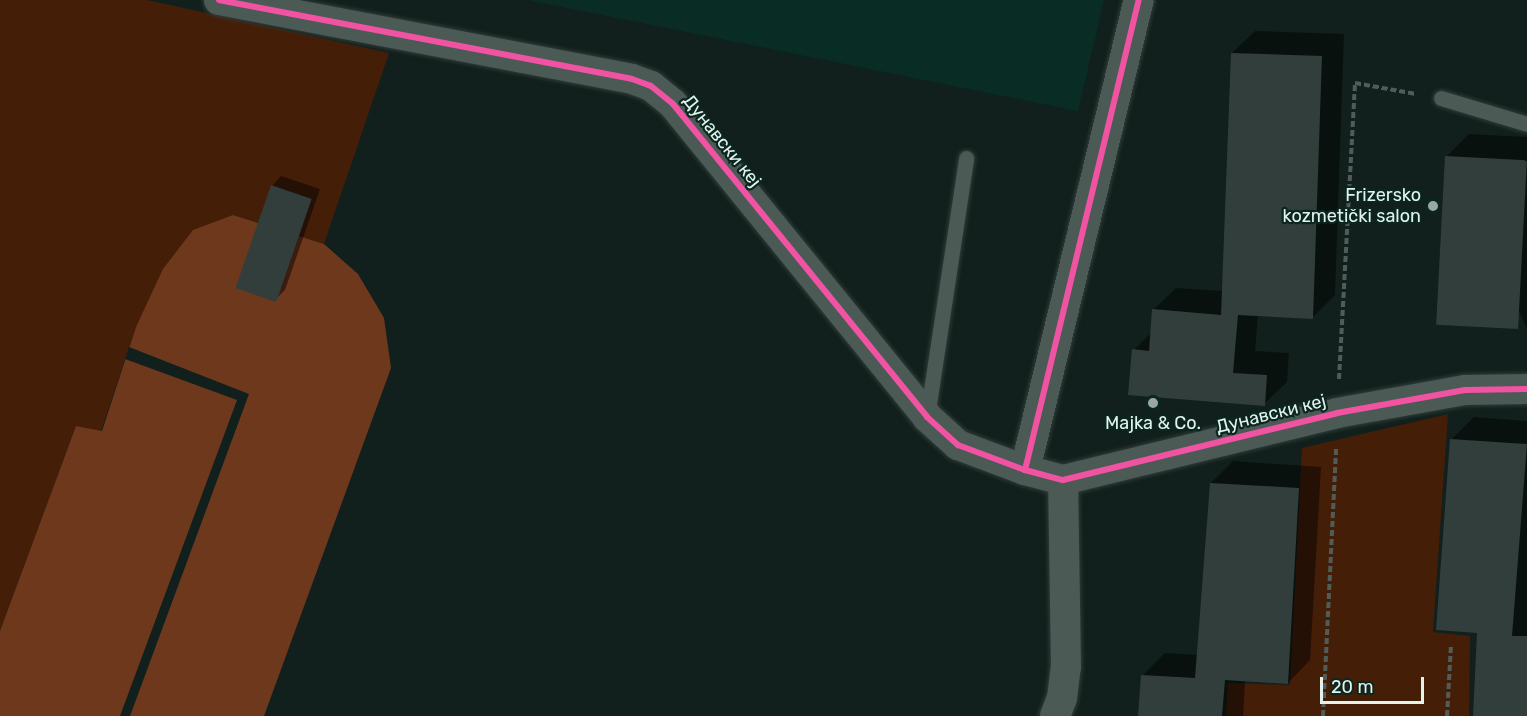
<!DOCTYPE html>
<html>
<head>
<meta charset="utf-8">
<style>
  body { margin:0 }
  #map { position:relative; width:1527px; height:716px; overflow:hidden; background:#11201c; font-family:Rubik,sans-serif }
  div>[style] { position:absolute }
  .built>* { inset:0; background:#092c24 }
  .green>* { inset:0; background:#451e08 }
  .water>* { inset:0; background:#6e381d }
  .pier>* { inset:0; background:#11201c }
  .shadow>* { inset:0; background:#0007 }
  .building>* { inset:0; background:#323e3b; transform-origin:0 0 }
  .path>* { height:4px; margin-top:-2px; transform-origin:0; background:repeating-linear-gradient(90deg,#515c58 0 6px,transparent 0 9px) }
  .roads { filter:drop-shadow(0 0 2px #303c38) drop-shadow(0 0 2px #303c38) }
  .lane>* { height:15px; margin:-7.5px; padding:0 7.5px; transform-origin:7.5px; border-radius:7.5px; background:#4c5a56 }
  .street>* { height:30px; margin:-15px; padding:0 15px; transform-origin:15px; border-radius:15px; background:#4c5a56 }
  .cycleway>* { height:6px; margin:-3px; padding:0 3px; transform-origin:3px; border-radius:3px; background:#f153a3 }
  .dots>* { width:16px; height:16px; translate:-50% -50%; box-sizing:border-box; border:3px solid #0b261f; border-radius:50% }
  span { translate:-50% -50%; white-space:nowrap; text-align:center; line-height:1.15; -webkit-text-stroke:4.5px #0b261f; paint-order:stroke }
  .street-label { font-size:18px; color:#e2f2ec }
  .poi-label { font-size:18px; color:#e2f2ec }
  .right { translate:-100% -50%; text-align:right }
  .scale { position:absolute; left:1320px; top:677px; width:104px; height:27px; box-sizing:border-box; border:3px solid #e2f2ec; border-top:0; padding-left:8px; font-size:18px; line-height:21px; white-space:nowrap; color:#e2f2ec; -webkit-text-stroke:4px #0b261f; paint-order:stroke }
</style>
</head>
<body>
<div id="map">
  <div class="built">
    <i style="clip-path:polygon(528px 0,1104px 0,1078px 111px)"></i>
  </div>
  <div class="green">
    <i style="clip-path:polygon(0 0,147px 0,389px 53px,324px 244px,233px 215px,136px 327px,101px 431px,76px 426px,0 631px)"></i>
    <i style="clip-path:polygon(1448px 414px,1433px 632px,1470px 636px,1469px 716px,1226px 716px,1228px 683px,1290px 685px,1302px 448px)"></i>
  </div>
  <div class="water">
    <i style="clip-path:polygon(233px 215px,324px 244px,358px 274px,384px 318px,391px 368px,264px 716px,0 716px,0 631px,76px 426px,102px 431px,136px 327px,163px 269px,193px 230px)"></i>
  </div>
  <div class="pier">
    <i style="clip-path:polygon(129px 347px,249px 394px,130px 716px,120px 716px,237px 400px,125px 359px)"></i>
  </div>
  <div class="shadow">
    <i style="clip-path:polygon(1255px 31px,1344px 34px,1335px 295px,1313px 317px,1258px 315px,1255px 351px,1289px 353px,1287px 382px,1264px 404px,1134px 350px,1152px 332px,1153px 310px,1176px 288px,1223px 291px,1232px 53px)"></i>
    <i style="clip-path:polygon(1469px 134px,1527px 137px,1527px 329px,1447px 156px)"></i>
    <i style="clip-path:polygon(281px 176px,320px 189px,285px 290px,275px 300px,272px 186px)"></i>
    <i style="clip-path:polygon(1474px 417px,1527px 421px,1527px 716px,1475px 716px,1479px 632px,1451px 440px)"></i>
    <i style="clip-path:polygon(1233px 461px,1321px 467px,1310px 660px,1288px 683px,1245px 680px,1243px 716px,1140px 716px,1143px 675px,1165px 653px,1198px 655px,1211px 483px)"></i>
  </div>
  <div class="building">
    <i style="clip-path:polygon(1231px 53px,1322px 56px,1313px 319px,1238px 315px,1233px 373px,1267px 375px,1265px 406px,1128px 395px,1132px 349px,1149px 351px,1152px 309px,1221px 315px)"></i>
    <i style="left:1445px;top:156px;width:82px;height:169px;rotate:3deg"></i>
    <i style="left:271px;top:185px;width:43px;height:109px;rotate:19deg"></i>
    <i style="clip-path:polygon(1450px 439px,1527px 444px,1512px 636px,1527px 636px,1527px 716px,1473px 716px,1477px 633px,1436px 630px)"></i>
    <i style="clip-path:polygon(1210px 483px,1299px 488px,1288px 684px,1225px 680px,1222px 716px,1138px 716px,1141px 675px,1195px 678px)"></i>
  </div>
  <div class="path">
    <i style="left:1339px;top:379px;width:296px;rotate:-86.9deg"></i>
    <i style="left:1355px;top:83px;width:62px;rotate:10.2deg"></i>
    <i style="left:1323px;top:716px;width:270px;rotate:-87.2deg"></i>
    <i style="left:1447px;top:716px;width:72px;rotate:-86.8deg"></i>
  </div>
  <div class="roads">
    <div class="lane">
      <i style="left:1441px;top:98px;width:90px;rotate:16.8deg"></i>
      <i style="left:927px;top:417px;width:262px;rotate:-81.4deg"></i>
    </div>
    <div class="street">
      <i style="left:219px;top:0;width:420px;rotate:10.8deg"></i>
      <i style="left:632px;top:79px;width:20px;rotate:20deg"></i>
      <i style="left:651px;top:86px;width:28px;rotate:39deg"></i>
      <i style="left:673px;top:104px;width:403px;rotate:50.9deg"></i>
      <i style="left:927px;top:417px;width:42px;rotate:42.1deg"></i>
      <i style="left:958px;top:445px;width:72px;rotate:20.5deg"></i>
      <i style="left:1025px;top:470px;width:39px;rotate:15deg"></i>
      <i style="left:1063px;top:480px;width:282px;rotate:-13.7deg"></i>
      <i style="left:1337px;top:413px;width:130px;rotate:-10.2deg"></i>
      <i style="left:1465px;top:390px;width:62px;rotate:-0.9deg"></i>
      <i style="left:1025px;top:470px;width:484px;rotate:-76.4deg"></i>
      <i style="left:1055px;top:716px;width:19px;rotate:-69deg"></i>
      <i style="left:1062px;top:698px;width:31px;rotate:-83deg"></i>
      <i style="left:1066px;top:667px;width:187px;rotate:-90.9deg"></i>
    </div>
  </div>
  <div class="cycleway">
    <i style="left:219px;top:0;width:420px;rotate:10.8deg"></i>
    <i style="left:632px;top:79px;width:20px;rotate:20deg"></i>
    <i style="left:651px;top:86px;width:28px;rotate:39deg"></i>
    <i style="left:673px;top:104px;width:403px;rotate:50.9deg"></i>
    <i style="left:927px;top:417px;width:42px;rotate:42.1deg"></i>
    <i style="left:958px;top:445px;width:72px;rotate:20.5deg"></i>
    <i style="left:1025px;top:470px;width:39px;rotate:15deg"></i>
    <i style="left:1063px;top:480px;width:282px;rotate:-13.7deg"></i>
    <i style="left:1337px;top:413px;width:130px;rotate:-10.2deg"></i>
    <i style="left:1465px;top:390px;width:62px;rotate:-0.9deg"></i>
    <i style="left:1025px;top:470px;width:484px;rotate:-76.4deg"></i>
  </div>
  <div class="dots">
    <i style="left:1433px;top:206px;background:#99a8a3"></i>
    <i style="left:1153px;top:403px;background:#99a8a3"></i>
  </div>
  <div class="street-label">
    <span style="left:722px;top:141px;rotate:51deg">Дунавски кеј</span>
    <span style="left:1271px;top:414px;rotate:-14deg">Дунавски кеј</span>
  </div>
  <div class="poi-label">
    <span class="right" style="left:1421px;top:206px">Frizersko<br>kozmetički salon</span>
    <span style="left:1153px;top:423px">Majka &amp; Co.</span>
  </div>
  <div class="scale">20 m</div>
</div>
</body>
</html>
